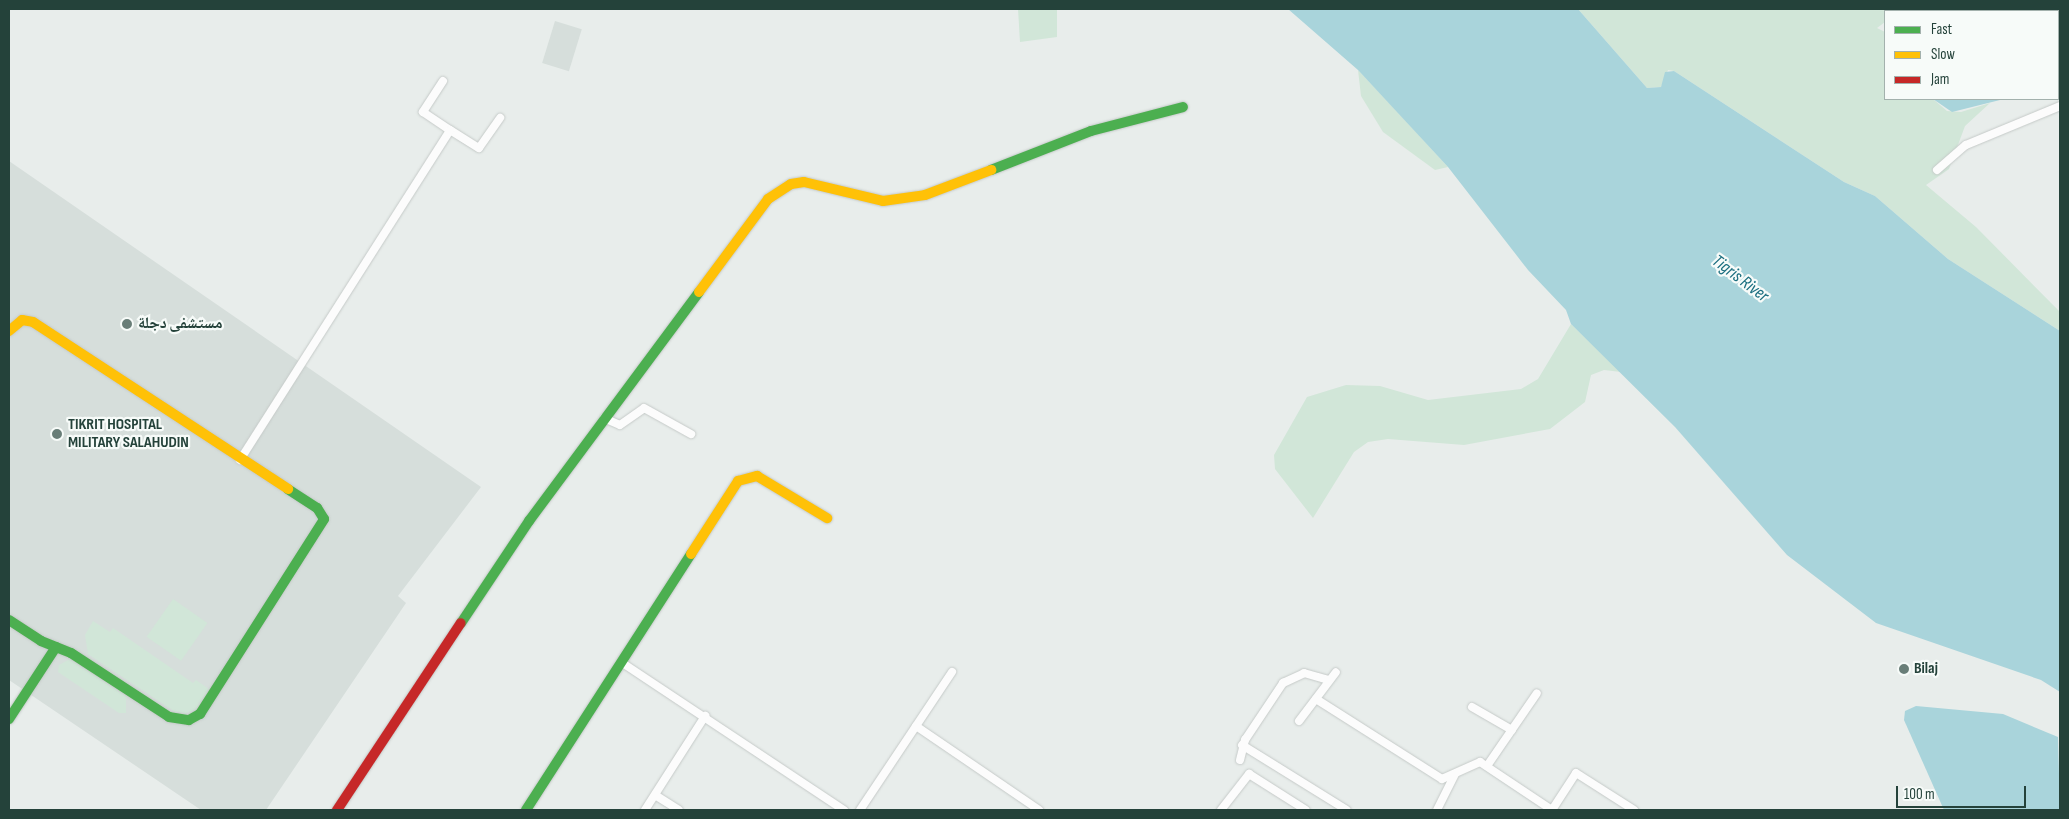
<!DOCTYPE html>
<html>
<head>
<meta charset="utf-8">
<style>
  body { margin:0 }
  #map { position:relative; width:2069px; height:819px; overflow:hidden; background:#e8edeb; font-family:"Sofia Sans Condensed","Noto Naskh Arabic",sans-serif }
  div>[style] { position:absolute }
  .built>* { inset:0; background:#d6dedb; transform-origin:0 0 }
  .green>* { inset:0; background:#d1e6d8; transform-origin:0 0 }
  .water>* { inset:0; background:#a9d4db }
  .roads { filter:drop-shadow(0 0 1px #c5cac8) drop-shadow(0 0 1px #c5cac8) }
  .street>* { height:8px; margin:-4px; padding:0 4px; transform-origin:4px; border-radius:4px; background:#fcfcfc }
  .fast>* { height:10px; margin:-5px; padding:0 5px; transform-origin:5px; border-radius:5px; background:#4caf50 }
  .slow>* { height:10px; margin:-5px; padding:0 5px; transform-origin:5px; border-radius:5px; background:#ffc107 }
  .jam>* { height:10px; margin:-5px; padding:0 5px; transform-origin:5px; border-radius:5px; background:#c62828 }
  .dots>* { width:14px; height:14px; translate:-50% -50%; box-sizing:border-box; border:2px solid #f7fbf9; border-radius:50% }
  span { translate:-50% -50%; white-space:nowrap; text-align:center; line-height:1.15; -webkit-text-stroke:4.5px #f7fbf9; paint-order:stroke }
  .poi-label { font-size:16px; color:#24423a; font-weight:700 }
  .left { translate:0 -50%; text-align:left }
  .water-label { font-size:18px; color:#1c6f80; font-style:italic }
  .frame { position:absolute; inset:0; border:10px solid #24423a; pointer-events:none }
  .legend { position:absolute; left:1884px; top:10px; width:175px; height:90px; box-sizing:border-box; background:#f7fbf9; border:1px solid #a3b1ad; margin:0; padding:6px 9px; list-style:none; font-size:15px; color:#24423a }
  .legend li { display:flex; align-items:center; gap:10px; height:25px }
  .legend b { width:25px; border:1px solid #a3b1ad }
  .scale { position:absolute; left:1896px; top:786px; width:130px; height:22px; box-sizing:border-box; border:2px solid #24423a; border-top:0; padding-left:6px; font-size:15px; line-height:18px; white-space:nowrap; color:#24423a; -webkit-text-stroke:4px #f7fbf9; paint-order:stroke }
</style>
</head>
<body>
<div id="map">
  <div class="built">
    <i style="left:555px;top:21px;width:28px;height:44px;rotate:17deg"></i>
    <i style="clip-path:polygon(9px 161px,481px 487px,398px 596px,406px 603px,266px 810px,201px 810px,9px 680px)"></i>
  </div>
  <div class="green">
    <i style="clip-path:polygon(1018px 9px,1057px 9px,1057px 37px,1020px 42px)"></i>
    <i style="clip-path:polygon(1578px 9px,1903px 9px,1885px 11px,1885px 22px,1877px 28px,1885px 32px,1885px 99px,1933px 99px,1947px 111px,1961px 112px,1990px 103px,1965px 126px,1949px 169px,1926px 185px,1976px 227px,2060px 312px,2060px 331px,1948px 259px,1875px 196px,1844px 182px,1674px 71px,1668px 70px,1661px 87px,1647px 88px)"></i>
    <i style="clip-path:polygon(1358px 70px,1390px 104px,1448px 167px,1435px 170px,1383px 132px,1361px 96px)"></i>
    <i style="clip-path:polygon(1571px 324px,1621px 372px,1604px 370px,1591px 375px,1585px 402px,1550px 429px,1464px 445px,1388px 439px,1368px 442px,1354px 452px,1313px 518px,1275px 469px,1274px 455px,1307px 397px,1346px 385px,1380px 386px,1428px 400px,1521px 389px,1538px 379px)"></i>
    <i style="left:173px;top:599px;width:42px;height:46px;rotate:35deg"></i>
    <i style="clip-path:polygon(93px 621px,110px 632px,113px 628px,193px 683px,196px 680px,209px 689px,196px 709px,184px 714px,174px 711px,88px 654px,85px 635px)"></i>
    <i style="clip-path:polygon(70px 659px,126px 696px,126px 713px,119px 713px,58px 672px,59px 665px)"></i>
  </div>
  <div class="water">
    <i style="clip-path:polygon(1288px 9px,1578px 9px,1647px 88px,1661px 87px,1665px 72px,1674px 71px,1844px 182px,1875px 196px,1948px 259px,2060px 331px,2060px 692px,2041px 680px,1876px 623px,1787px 555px,1675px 427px,1571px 324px,1566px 310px,1528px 270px,1448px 167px,1358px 70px)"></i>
    <i style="clip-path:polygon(1933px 99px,2004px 99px,1952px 112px)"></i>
    <i style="clip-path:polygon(1916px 706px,2003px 714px,2058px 737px,2060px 810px,1944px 810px,1904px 720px,1905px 711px)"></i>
  </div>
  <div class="roads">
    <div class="street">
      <i style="left:443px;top:81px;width:37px;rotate:123deg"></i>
      <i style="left:423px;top:112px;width:32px;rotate:34deg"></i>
      <i style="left:450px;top:130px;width:34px;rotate:32deg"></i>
      <i style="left:479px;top:148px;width:37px;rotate:-55deg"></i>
      <i style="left:1937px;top:170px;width:38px;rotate:-41deg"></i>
      <i style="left:1966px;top:145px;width:102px;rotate:-22.5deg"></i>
      <i style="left:604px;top:418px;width:17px;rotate:24deg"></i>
      <i style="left:620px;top:425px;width:29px;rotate:-35deg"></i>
      <i style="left:644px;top:408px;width:54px;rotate:29deg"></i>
      <i style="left:240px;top:460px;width:391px;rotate:-57.5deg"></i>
      <i style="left:621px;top:662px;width:268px;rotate:33.6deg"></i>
      <i style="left:1316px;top:699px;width:149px;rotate:32.4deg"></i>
      <i style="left:1442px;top:779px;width:42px;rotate:-24.1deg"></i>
      <i style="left:1480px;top:762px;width:87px;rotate:33.7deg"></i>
      <i style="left:1472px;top:707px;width:46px;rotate:29.9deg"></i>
      <i style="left:1299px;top:721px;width:61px;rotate:-52.9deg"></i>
      <i style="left:916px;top:726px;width:149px;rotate:34.3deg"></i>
      <i style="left:1242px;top:745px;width:123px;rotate:31.8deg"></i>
      <i style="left:1240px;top:760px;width:21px;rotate:-76deg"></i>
      <i style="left:1245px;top:740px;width:69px;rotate:-56.3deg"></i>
      <i style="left:1283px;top:683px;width:23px;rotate:-25deg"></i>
      <i style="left:1304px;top:673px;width:26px;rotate:16deg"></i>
      <i style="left:1487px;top:766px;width:88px;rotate:-55.6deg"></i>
      <i style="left:655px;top:795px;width:28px;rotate:32deg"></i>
      <i style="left:645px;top:810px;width:112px;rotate:-57.4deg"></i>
      <i style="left:860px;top:810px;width:166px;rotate:-56.3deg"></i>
      <i style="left:1221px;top:810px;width:46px;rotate:-52.1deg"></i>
      <i style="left:1249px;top:774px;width:67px;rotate:32.3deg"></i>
      <i style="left:1437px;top:810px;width:40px;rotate:-63.4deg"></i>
      <i style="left:1552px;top:810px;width:44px;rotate:-57deg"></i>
      <i style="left:1576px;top:773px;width:69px;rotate:32.5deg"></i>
    </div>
    <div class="fast">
      <i style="left:991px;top:170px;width:107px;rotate:-21.3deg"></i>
      <i style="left:1091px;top:131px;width:95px;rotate:-14.6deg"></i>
      <i style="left:9px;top:620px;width:38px;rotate:33deg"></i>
      <i style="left:41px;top:641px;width:32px;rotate:22deg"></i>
      <i style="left:71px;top:653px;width:117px;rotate:33.1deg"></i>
      <i style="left:169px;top:717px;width:20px;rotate:9deg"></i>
      <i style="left:189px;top:720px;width:13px;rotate:-29deg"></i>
      <i style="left:200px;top:714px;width:231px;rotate:-57.5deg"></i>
      <i style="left:324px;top:519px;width:13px;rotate:-122deg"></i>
      <i style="left:317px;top:508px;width:35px;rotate:-147deg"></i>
      <i style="left:461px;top:623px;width:123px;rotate:-56.3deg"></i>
      <i style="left:529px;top:521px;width:285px;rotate:-53.4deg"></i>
      <i style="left:9px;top:719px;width:86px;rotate:-56.9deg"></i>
      <i style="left:526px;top:810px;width:305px;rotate:-57.2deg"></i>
    </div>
    <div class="slow">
      <i style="left:699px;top:292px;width:116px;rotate:-53.4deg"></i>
      <i style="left:768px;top:199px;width:27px;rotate:-33deg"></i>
      <i style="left:791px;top:184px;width:13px;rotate:-9deg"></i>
      <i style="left:804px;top:182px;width:81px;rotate:13.5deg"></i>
      <i style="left:883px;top:201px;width:42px;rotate:-8.1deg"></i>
      <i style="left:925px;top:195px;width:71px;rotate:-20.7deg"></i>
      <i style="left:9px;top:331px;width:17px;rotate:-40deg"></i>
      <i style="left:22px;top:320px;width:11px;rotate:10deg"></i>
      <i style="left:33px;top:322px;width:305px;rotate:33.2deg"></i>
      <i style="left:691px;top:554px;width:87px;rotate:-57.2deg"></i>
      <i style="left:738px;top:481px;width:20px;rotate:-15deg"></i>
      <i style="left:757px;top:476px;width:82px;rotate:31deg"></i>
    </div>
    <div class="jam">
      <i style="left:337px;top:810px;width:224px;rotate:-56.5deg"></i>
    </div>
  </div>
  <div class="dots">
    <i style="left:127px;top:324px;background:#697e78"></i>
    <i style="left:57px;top:434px;background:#697e78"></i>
    <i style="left:1904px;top:669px;background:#697e78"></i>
  </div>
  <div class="poi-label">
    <span class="left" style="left:138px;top:324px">مستشفى دجلة</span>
    <span class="left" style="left:68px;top:434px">TIKRIT HOSPITAL<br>MILITARY SALAHUDIN</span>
    <span class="left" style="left:1914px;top:669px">Bilaj</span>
  </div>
  <div class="water-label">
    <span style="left:1740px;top:279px;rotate:37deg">Tigris River</span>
  </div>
  <div class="frame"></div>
  <ul class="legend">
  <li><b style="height:6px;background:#4caf50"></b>Fast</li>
  <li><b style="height:6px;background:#ffc107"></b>Slow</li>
  <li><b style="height:6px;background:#c62828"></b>Jam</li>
  </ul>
  <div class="scale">100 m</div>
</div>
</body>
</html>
